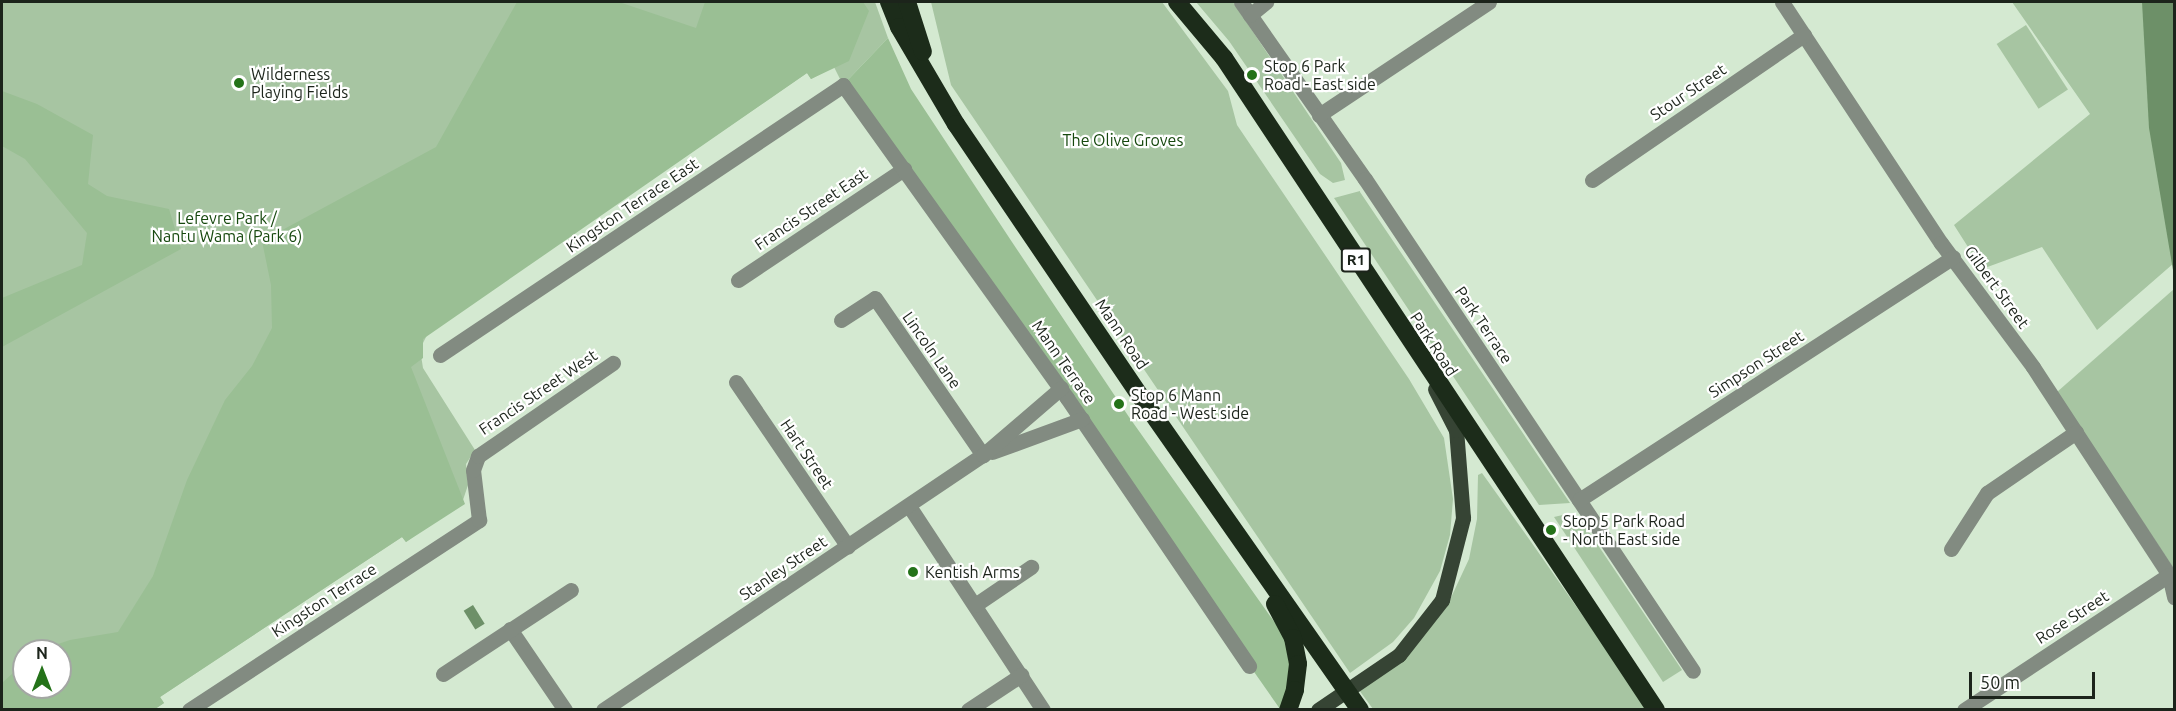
<!DOCTYPE html>
<html>
<head>
<meta charset="utf-8">
<style>
  body { margin:0 }
  #map { position:relative; width:2176px; height:711px; overflow:hidden; background:#d4e9d1; font-family:Ubuntu,sans-serif }
  div>[style] { position:absolute }
  .green>* { inset:0; background:#a7c5a2; transform-origin:0 0 }
  .forest>* { inset:0; background:#9abf94 }
  .water>* { inset:0; background:#6d9068; transform-origin:0 0 }
  .minor>* { height:15px; margin:-7.5px; padding:0 7.5px; transform-origin:7.5px; border-radius:7.5px; background:#828b81 }
  .major>* { height:15px; margin:-7.5px; padding:0 7.5px; transform-origin:7.5px; border-radius:7.5px; background:#364434 }
  .highway>* { height:18px; margin:-9px; padding:0 9px; transform-origin:9px; border-radius:9px; background:#1c2c1a }
  .dots>* { width:16px; height:16px; translate:-50% -50%; box-sizing:border-box; border:3px solid #fff; border-radius:50% }
  span { translate:-50% -50%; white-space:nowrap; text-align:center; line-height:1.15; -webkit-text-stroke:4.5px #fff; paint-order:stroke }
  .shield-label span { padding:2px 4px; background:#fff; border:2px solid; border-radius:4px; -webkit-text-stroke-width:0 }
  .shield-label { font-size:15px; color:#1c241b; font-weight:700 }
  .poi-label { font-size:16px; color:#1c241b }
  .left { translate:0 -50%; text-align:left }
  .street-label { font-size:16px; color:#1c241b }
  .park-label { font-size:16px; color:#16480e }
  .frame { position:absolute; inset:0; border:3px solid #1c241b; pointer-events:none }
  .north { position:absolute; left:12px; top:639px; width:60px; height:60px; box-sizing:border-box; background:#fff; border:2px solid #a4a7a4; border-radius:50%; rotate:0deg; font-size:16px; font-weight:700; line-height:24px; text-align:center; color:#1c241b }
  .north::after { content:''; display:block; margin:auto; width:21px; height:27px; background:#247219; clip-path:polygon(50% 0,100% 100%,50% 72%,0 100%) }
  .scale { position:absolute; left:1969px; top:672px; width:126px; height:27px; box-sizing:border-box; border:3px solid #1c241b; border-top:0; padding-left:8px; font-size:18px; line-height:21px; white-space:nowrap; color:#1c241b; -webkit-text-stroke:4px #fff; paint-order:stroke }
</style>
</head>
<body>
<div id="map">
  <div class="green">
    <i style="clip-path:polygon(evenodd,2px 2px,875px 2px,888px 38px,843px 85px,834px 67px,811px 79px,807px 73px,428px 333px,420px 349px,423px 368px,475px 450px,466px 464px,468px 485px,463px 500px,406px 542px,402px 537px,160px 697px,164px 703px,155px 709px,2px 710px,2px 2px,24px 651px,60px 651px,60px 687px,24px 687px,24px 651px)"></i>
    <i style="clip-path:polygon(931px 2px,1162px 2px,1228px 91px,1237px 125px,1409px 379px,1444px 438px,1453px 499px,1450px 535px,1440px 571px,1414px 618px,1393px 642px,1350px 673px,951px 85px)"></i>
    <i style="clip-path:polygon(1196px 2px,1233px 2px,1341px 163px,1345px 180px,1333px 183px,1320px 174px,1229px 41px)"></i>
    <i style="clip-path:polygon(2012px 2px,2174px 2px,2174px 263px,2097px 330px,2042px 247px,1982px 269px,1954px 225px,2090px 114px)"></i>
    <i style="left:2026px;top:25px;width:77px;height:35px;rotate:57deg"></i>
    <i style="clip-path:polygon(1360px 191px,1360px 192px,1570px 503px,1539px 505px,1334px 198px)"></i>
    <i style="clip-path:polygon(2174px 289px,2174px 569px,2057px 392px)"></i>
    <i style="clip-path:polygon(1482px 473px,1529px 539px,1648px 709px,1373px 709px,1359px 690px,1418px 642px,1448px 604px,1469px 559px,1477px 519px,1478px 475px)"></i>
    <i style="clip-path:polygon(1567px 514px,1579px 517px,1682px 670px,1663px 682px,1554px 517px)"></i>
  </div>
  <div class="forest">
    <i style="clip-path:polygon(517px 2px,619px 2px,696px 28px,705px 2px,863px 2px,869px 11px,849px 61px,811px 79px,807px 73px,423px 339px,423px 358px,411px 367px,465px 504px,406px 542px,402px 537px,160px 697px,164px 703px,155px 709px,2px 709px,2px 683px,24px 663px,24px 687px,60px 687px,60px 651px,37px 651px,70px 640px,118px 632px,153px 576px,187px 480px,225px 400px,252px 366px,272px 328px,271px 285px,262px 241px,436px 147px)"></i>
    <i style="clip-path:polygon(888px 38px,911px 89px,1010px 239px,1129px 417px,1285px 637px,1292px 682px,1280px 709px,843px 85px)"></i>
    <i style="clip-path:polygon(2px 91px,37px 104px,93px 135px,88px 184px,107px 196px,169px 209px,181px 249px,2px 347px,2px 298px,82px 265px,87px 233px,25px 159px,2px 146px)"></i>
  </div>
  <div class="water">
    <i style="clip-path:polygon(2142px 2px,2174px 2px,2174px 276px,2149px 128px)"></i>
    <i style="left:473px;top:605px;width:22px;height:11px;rotate:58deg"></i>
  </div>
  <div class="minor">
    <i style="left:1241px;top:2px;width:216px;rotate:55deg"></i>
    <i style="left:1365px;top:179px;width:591px;rotate:56.31deg"></i>
    <i style="left:1782px;top:2px;width:289px;rotate:56.6deg"></i>
    <i style="left:1941px;top:243px;width:154px;rotate:53.4deg"></i>
    <i style="left:2033px;top:367px;width:249px;rotate:56.8deg"></i>
    <i style="left:2169px;top:575px;width:23px;rotate:77deg"></i>
    <i style="left:1250px;top:15px;width:21px;rotate:-39deg"></i>
    <i style="left:1319px;top:115px;width:204px;rotate:-33.6deg"></i>
    <i style="left:1592px;top:180px;width:257px;rotate:-34.4deg"></i>
    <i style="left:738px;top:280px;width:200px;rotate:-33.8deg"></i>
    <i style="left:841px;top:320px;width:40px;rotate:-32.9deg"></i>
    <i style="left:875px;top:298px;width:191px;rotate:55.5deg"></i>
    <i style="left:440px;top:355px;width:485px;rotate:-33.8deg"></i>
    <i style="left:843px;top:85px;width:385px;rotate:54.4deg"></i>
    <i style="left:1067px;top:398px;width:324px;rotate:55.8deg"></i>
    <i style="left:736px;top:382px;width:199px;rotate:55.8deg"></i>
    <i style="left:992px;top:452px;width:96px;rotate:-20.1deg"></i>
    <i style="left:1579px;top:500px;width:446px;rotate:-33deg"></i>
    <i style="left:909px;top:506px;width:244px;rotate:56.7deg"></i>
    <i style="left:1951px;top:549px;width:67px;rotate:-57.3deg"></i>
    <i style="left:1987px;top:493px;width:108px;rotate:-34.4deg"></i>
    <i style="left:975px;top:605px;width:68px;rotate:-34.2deg"></i>
    <i style="left:510px;top:629px;width:98px;rotate:55.8deg"></i>
    <i style="left:443px;top:674px;width:153px;rotate:-33.3deg"></i>
    <i style="left:189px;top:710px;width:347px;rotate:-33.2deg"></i>
    <i style="left:479px;top:520px;width:50px;rotate:-96.8deg"></i>
    <i style="left:473px;top:470px;width:15px;rotate:-70deg"></i>
    <i style="left:478px;top:456px;width:164px;rotate:-34.6deg"></i>
    <i style="left:603px;top:710px;width:458px;rotate:-33.9deg"></i>
    <i style="left:983px;top:455px;width:103px;rotate:-40.7deg"></i>
    <i style="left:968px;top:710px;width:64px;rotate:-33.4deg"></i>
    <i style="left:1964px;top:710px;width:245px;rotate:-33.4deg"></i>
  </div>
  <div class="major">
    <i style="left:1318px;top:710px;width:98px;rotate:-34.2deg"></i>
    <i style="left:1399px;top:655px;width:70px;rotate:-52deg"></i>
    <i style="left:1442px;top:600px;width:85px;rotate:-75.6deg"></i>
    <i style="left:1463px;top:518px;width:88px;rotate:-94.5deg"></i>
    <i style="left:1456px;top:430px;width:46px;rotate:-117.1deg"></i>
  </div>
  <div class="highway">
    <i style="left:889px;top:2px;width:27px;rotate:68deg"></i>
    <i style="left:899px;top:27px;width:113px;rotate:59.6deg"></i>
    <i style="left:956px;top:124px;width:333px;rotate:55.9deg"></i>
    <i style="left:1143px;top:400px;width:378px;rotate:55deg"></i>
    <i style="left:907px;top:2px;width:52px;rotate:72.3deg"></i>
    <i style="left:1177px;top:2px;width:73px;rotate:50deg"></i>
    <i style="left:1224px;top:58px;width:782px;rotate:56.47deg"></i>
    <i style="left:1275px;top:604px;width:38px;rotate:62deg"></i>
    <i style="left:1293px;top:638px;width:26px;rotate:79deg"></i>
    <i style="left:1298px;top:664px;width:26px;rotate:97deg"></i>
    <i style="left:1295px;top:690px;width:21px;rotate:109deg"></i>
  </div>
  <div class="dots">
    <i style="left:1252px;top:75px;background:#247219"></i>
    <i style="left:239px;top:83px;background:#247219"></i>
    <i style="left:1119px;top:404px;background:#247219"></i>
    <i style="left:1551px;top:530px;background:#247219"></i>
    <i style="left:913px;top:572px;background:#247219"></i>
  </div>
  <div class="shield-label">
    <span style="left:1356px;top:260px">R1</span>
  </div>
  <div class="poi-label">
    <span class="left" style="left:1264px;top:75px">Stop 6 Park<br>Road - East side</span>
    <span class="left" style="left:251px;top:83px">Wilderness<br>Playing Fields</span>
    <span class="left" style="left:1131px;top:404px">Stop 6 Mann<br>Road - West side</span>
    <span class="left" style="left:1563px;top:530px">Stop 5 Park Road<br>- North East side</span>
    <span class="left" style="left:925px;top:572px">Kentish Arms</span>
  </div>
  <div class="street-label">
    <span style="left:1688px;top:92px;rotate:-34deg">Stour Street</span>
    <span style="left:632px;top:205px;rotate:-34deg">Kingston Terrace East</span>
    <span style="left:811px;top:209px;rotate:-34deg">Francis Street East</span>
    <span style="left:1997px;top:287px;rotate:54deg">Gilbert Street</span>
    <span style="left:1484px;top:325px;rotate:56deg">Park Terrace</span>
    <span style="left:1122px;top:334px;rotate:56deg">Mann Road</span>
    <span style="left:1434px;top:344px;rotate:57deg">Park Road</span>
    <span style="left:932px;top:350px;rotate:55deg">Lincoln Lane</span>
    <span style="left:1064px;top:362px;rotate:55deg">Mann Terrace</span>
    <span style="left:1756px;top:364px;rotate:-33deg">Simpson Street</span>
    <span style="left:538px;top:392px;rotate:-34deg">Francis Street West</span>
    <span style="left:807px;top:454px;rotate:56deg">Hart Street</span>
    <span style="left:783px;top:568px;rotate:-34deg">Stanley Street</span>
    <span style="left:324px;top:600px;rotate:-33deg">Kingston Terrace</span>
    <span style="left:2072px;top:617px;rotate:-33deg">Rose Street</span>
  </div>
  <div class="park-label">
    <span style="left:1123px;top:140px">The Olive Groves</span>
    <span style="left:227px;top:227px">Lefevre Park /<br>Nantu Wama (Park 6)</span>
  </div>
  <div class="frame"></div>
  <div class="north">N</div>
  <div class="scale">50 m</div>
</div>
</body>
</html>
